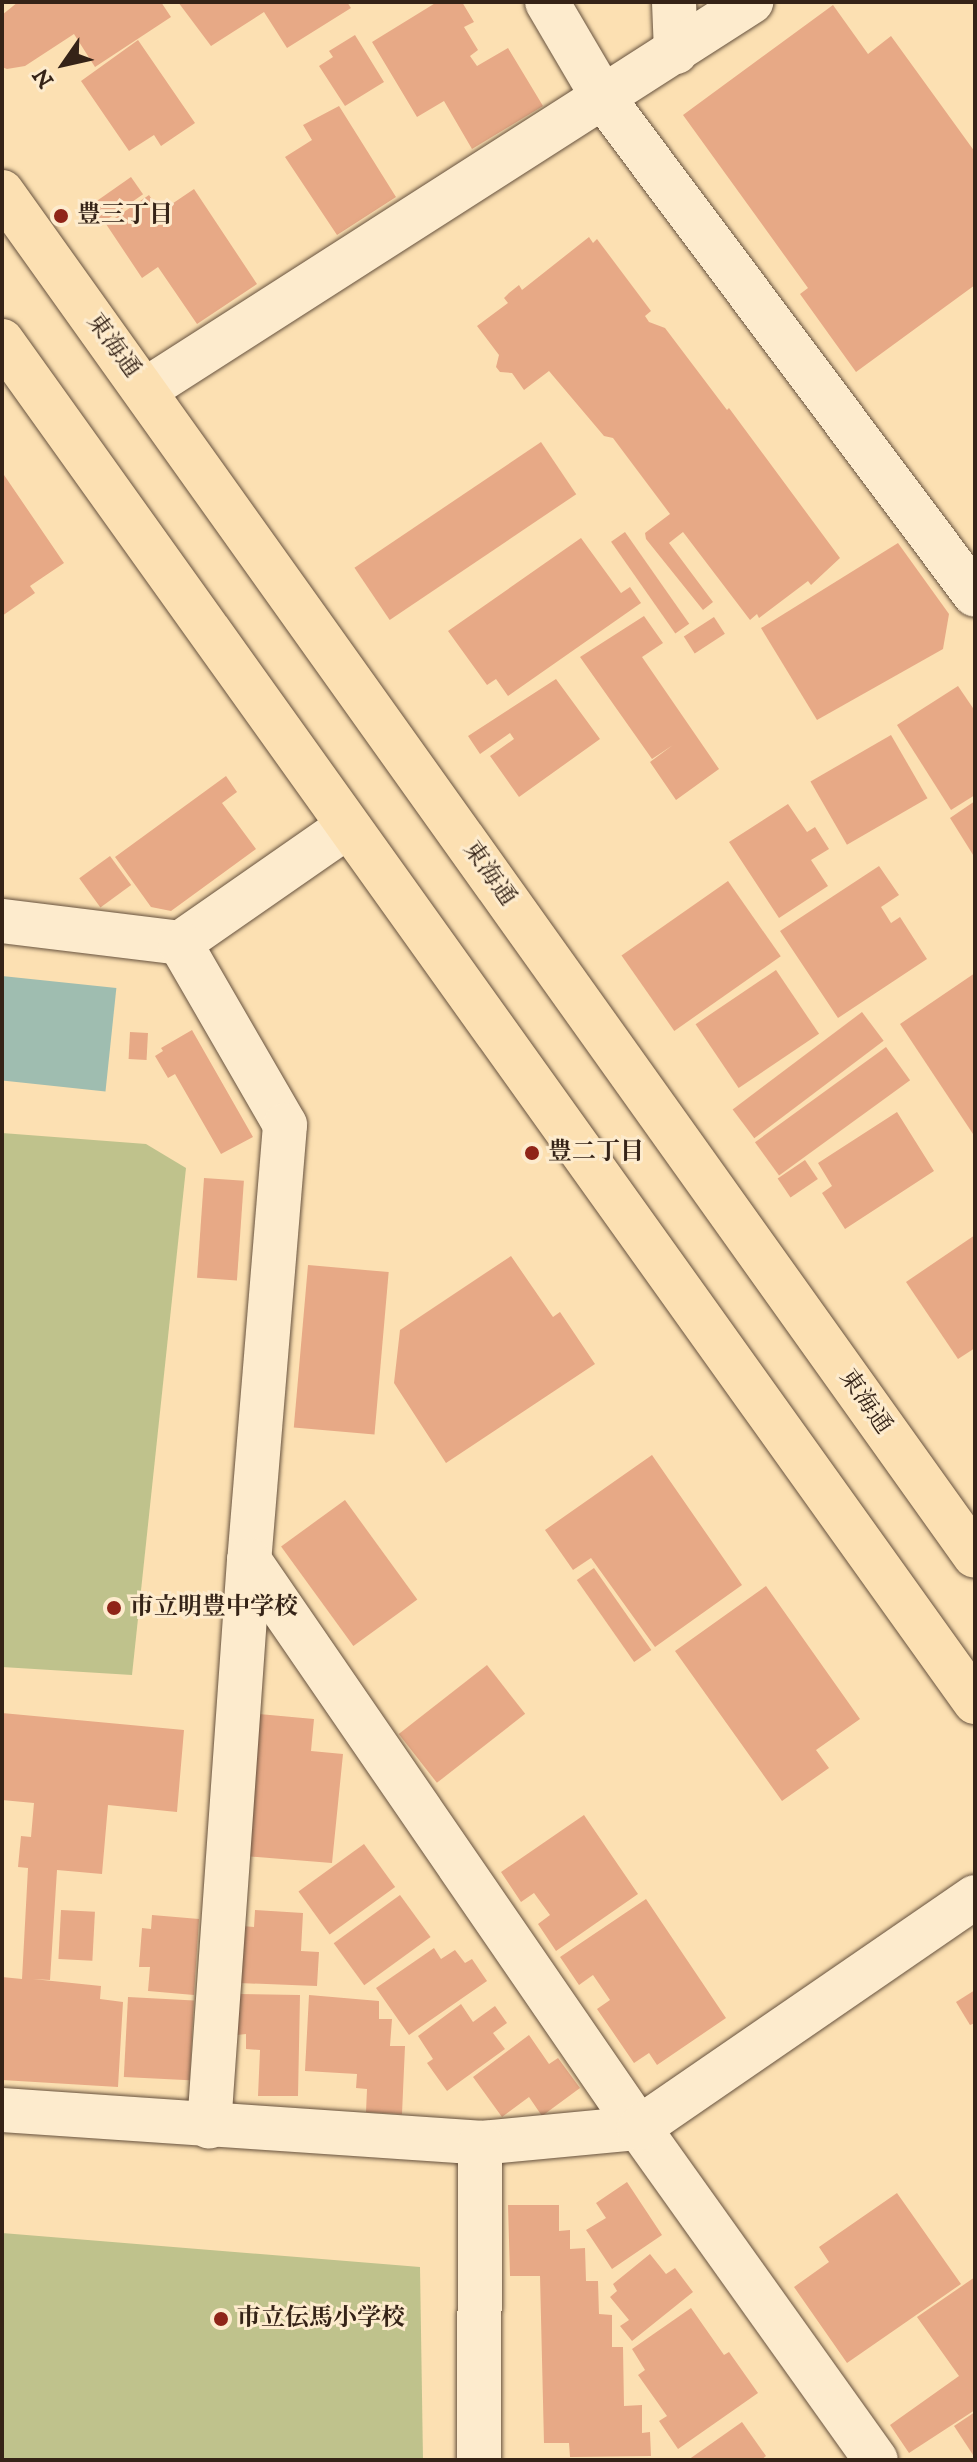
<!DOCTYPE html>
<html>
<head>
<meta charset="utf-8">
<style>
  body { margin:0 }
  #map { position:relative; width:977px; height:2462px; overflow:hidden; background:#fce0b2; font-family:"IM FELL DW Pica","Noto Serif JP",serif }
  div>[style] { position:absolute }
  .green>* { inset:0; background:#bfc28c }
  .water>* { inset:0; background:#9fbdb0; transform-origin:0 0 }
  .building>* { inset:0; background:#e7a986; transform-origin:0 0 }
  .roads { filter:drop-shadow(0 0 2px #67523e) drop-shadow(0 0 2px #67523e) }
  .minor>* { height:44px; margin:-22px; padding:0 22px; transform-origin:22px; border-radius:22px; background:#fdebcd }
  .major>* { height:44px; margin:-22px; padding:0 22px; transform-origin:22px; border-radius:22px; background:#fce0b2 }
  .dots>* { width:22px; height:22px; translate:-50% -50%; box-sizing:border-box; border:4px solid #fdebcd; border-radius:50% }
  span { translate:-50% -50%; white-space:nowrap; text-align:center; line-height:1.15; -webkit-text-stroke:6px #fdebcd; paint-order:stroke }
  .poi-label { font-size:24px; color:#352317; font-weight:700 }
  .left { translate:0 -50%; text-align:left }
  .street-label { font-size:24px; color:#352317 }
  .frame { position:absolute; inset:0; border:4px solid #352317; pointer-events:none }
  .north { position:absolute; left:24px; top:24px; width:80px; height:80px; -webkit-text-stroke:6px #fdebcd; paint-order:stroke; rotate:236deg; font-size:22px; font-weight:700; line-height:32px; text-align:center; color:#352317 }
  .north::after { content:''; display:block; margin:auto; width:28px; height:36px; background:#352317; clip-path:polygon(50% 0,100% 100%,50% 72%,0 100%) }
</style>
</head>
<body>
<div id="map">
  <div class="green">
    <i style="clip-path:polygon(2px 1133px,146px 1144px,186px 1168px,132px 1675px,2px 1667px)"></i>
    <i style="clip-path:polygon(2px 2233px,420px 2267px,423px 2460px,2px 2460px)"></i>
  </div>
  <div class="water">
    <i style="left:2px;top:976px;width:115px;height:104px;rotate:6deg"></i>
  </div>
  <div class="building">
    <i style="clip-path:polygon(18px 2px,161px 2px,171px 17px,95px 67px,74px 34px,25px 66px,7px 69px,2px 67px,2px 15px)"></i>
    <i style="clip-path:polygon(178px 2px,347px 2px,351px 8px,287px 48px,264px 12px,211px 46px)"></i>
    <i style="clip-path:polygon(437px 2px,462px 2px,474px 22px,464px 27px,478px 50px,470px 56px,477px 66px,508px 48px,543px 106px,472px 149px,444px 101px,417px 117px,372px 42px)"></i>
    <i style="clip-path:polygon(833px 5px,868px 54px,891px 36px,975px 152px,975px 285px,856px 372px,800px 294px,808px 288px,683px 115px)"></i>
    <i style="clip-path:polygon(355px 35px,384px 82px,345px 106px,319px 66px,333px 57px,329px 51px)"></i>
    <i style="clip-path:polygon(138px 40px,195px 123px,161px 146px,154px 135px,129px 151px,81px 81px)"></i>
    <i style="clip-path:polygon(339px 106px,396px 197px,337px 235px,285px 157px,312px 140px,303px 125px)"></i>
    <i style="left:131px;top:177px;width:21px;height:51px;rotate:55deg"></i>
    <i style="clip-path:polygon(194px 189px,257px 284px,197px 324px,158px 267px,142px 278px,106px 224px,149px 195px,160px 212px)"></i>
    <i style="clip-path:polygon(589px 237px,593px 243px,597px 239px,651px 311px,645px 316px,649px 322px,665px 328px,727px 410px,729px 408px,840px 558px,811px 585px,808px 581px,759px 618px,757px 614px,750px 620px,683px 532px,669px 543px,713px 602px,703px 610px,646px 539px,645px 533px,670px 514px,613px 438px,604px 436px,549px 371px,524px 390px,512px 373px,500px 372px,496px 367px,499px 355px,477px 326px,508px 303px,504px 298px,509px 293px,519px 285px,522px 290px)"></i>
    <i style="left:541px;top:442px;width:63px;height:225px;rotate:56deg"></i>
    <i style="clip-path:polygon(2px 472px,64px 563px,30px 586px,35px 593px,2px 616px)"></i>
    <i style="left:625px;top:532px;width:112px;height:17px;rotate:55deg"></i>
    <i style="clip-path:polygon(581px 538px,621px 593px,630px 587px,641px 603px,508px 696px,496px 679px,487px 685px,448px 631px)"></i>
    <i style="clip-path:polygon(898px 543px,949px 614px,943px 649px,817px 720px,761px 628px)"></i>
    <i style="clip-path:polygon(644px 616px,663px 643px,642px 657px,719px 769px,676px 800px,650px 762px,673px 745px,652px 759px,580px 657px)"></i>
    <i style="left:714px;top:617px;width:20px;height:36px;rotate:57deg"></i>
    <i style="clip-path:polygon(556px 679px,600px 739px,519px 797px,490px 756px,514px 739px,510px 733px,480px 754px,468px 736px)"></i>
    <i style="clip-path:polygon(958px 686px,975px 711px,975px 795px,951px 810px,897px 725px)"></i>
    <i style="left:891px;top:735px;width:73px;height:93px;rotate:60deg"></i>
    <i style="clip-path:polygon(226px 776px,237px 792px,222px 803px,256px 849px,171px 911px,151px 907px,115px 857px)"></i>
    <i style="clip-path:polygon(975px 801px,975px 858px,950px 818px)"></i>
    <i style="clip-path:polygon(788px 804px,807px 832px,815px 827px,829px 849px,811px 860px,828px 886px,779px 918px,729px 842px)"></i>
    <i style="left:110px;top:856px;width:36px;height:38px;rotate:54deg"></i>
    <i style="clip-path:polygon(879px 866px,899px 895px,881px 907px,891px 923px,900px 917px,927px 959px,838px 1018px,780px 931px)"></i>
    <i style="left:728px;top:881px;width:92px;height:130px;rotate:55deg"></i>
    <i style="left:776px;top:970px;width:77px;height:97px;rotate:56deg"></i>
    <i style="clip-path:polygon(975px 973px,975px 1133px,973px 1134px,900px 1024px)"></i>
    <i style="left:862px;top:1012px;width:36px;height:162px;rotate:53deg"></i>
    <i style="clip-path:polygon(192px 1030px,253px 1137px,221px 1154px,175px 1074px,168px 1078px,155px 1056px,163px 1051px,161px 1048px)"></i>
    <i style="left:130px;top:1032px;width:18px;height:27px;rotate:3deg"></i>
    <i style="left:886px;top:1047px;width:41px;height:162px;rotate:54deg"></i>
    <i style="clip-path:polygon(897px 1112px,934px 1171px,845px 1229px,822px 1193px,832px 1186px,818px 1163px)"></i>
    <i style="left:805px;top:1160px;width:23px;height:33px;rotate:56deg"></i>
    <i style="left:204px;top:1178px;width:40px;height:100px;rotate:4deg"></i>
    <i style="clip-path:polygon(975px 1235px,975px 1348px,958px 1359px,906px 1282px)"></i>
    <i style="clip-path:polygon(511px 1256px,553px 1317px,560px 1312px,595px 1364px,446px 1463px,394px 1383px,400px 1330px)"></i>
    <i style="left:308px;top:1265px;width:81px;height:163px;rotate:5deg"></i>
    <i style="clip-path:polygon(652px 1455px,742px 1585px,655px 1647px,591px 1558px,573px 1570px,545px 1530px)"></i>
    <i style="left:345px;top:1500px;width:123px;height:79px;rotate:54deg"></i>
    <i style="left:594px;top:1568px;width:100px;height:21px;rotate:55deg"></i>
    <i style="clip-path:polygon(766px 1586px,860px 1719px,816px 1750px,829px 1768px,782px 1801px,675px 1651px)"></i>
    <i style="left:487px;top:1665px;width:62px;height:112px;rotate:52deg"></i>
    <i style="clip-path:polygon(2px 1713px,184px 1730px,177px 1812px,108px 1805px,102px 1874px,57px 1870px,50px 1980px,33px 1979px,101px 1986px,100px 1999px,123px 2002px,118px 2087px,2px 2080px,2px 1977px,22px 1979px,28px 1868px,18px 1867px,21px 1836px,31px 1837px,34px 1803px,2px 1800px)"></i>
    <i style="clip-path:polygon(259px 1714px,314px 1719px,311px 1751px,343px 1754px,332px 1863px,245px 1856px)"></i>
    <i style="clip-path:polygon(584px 1815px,638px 1894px,556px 1951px,538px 1924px,550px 1915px,534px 1893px,521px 1902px,501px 1872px)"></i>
    <i style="left:364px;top:1844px;width:53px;height:81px;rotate:54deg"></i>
    <i style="left:400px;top:1895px;width:52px;height:82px;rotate:54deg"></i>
    <i style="clip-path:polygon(646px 1899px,726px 2018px,657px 2065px,649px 2053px,634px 2063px,597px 2009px,610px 2000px,593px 1975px,579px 1985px,560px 1957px)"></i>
    <i style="left:61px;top:1910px;width:34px;height:49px;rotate:3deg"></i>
    <i style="clip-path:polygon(255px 1910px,303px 1913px,301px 1951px,319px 1952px,317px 1986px,239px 1983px,242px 1926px,254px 1927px)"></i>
    <i style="clip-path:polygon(152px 1915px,199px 1919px,194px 1995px,148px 1991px,150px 1967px,139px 1967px,142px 1928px,151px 1929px)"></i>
    <i style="clip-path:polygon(434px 1948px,441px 1959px,455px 1950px,465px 1963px,472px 1959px,487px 1981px,409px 2035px,376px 1988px)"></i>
    <i style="clip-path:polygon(975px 1990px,975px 2023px,970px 2025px,956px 2002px)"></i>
    <i style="clip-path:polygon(238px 1994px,300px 1995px,298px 2096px,258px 2096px,260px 2050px,246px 2049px,246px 2034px,237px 2035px)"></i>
    <i style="clip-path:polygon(309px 1995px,379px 2001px,379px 2019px,392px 2019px,390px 2046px,405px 2046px,402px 2114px,366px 2112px,367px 2089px,356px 2088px,357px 2074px,305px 2071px)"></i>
    <i style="left:128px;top:1997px;width:66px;height:80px;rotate:3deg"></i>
    <i style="clip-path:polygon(461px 2004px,473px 2022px,495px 2006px,507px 2023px,493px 2033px,505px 2049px,447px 2091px,427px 2063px,433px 2059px,418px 2036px)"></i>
    <i style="clip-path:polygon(529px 2035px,549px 2064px,558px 2058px,580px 2088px,542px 2116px,529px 2097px,502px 2117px,473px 2077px)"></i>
    <i style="clip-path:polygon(627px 2182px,662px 2235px,612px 2269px,586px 2230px,606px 2218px,596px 2203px)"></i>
    <i style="clip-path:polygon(897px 2193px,961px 2284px,847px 2363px,794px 2287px,829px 2262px,819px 2247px)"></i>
    <i style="clip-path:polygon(508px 2205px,559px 2205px,559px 2231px,570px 2230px,570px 2249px,585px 2248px,586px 2281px,598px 2281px,599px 2314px,612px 2315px,612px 2347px,623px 2347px,624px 2406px,642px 2405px,642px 2433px,650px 2432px,651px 2456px,570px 2457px,569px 2443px,544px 2443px,540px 2276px,510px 2276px)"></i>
    <i style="clip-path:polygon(650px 2254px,666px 2274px,675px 2268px,693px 2292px,632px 2341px,620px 2326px,629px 2320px,610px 2297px,617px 2291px,613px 2284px)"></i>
    <i style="clip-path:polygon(975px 2277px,975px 2410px,909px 2453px,890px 2425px,959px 2376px,917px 2317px)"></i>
    <i style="clip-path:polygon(691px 2308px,724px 2355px,729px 2352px,758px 2393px,678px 2449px,659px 2421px,667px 2416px,638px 2375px,645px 2370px,632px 2349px)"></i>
    <i style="clip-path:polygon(975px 2412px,975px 2458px,954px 2426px)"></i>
    <i style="clip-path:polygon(742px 2422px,766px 2456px,761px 2460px,688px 2460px)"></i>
  </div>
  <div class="roads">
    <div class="minor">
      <i style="left:547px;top:2px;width:113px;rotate:59.6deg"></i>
      <i style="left:604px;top:99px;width:619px;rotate:53.2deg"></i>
      <i style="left:674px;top:2px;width:50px;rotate:87.7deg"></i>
      <i style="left:145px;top:390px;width:720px;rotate:-32.63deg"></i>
      <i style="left:2px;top:921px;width:179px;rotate:7deg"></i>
      <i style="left:180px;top:943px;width:203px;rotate:-34.8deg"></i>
      <i style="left:180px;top:943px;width:210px;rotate:60deg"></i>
      <i style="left:285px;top:1125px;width:436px;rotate:94.7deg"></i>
      <i style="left:249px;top:1560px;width:568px;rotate:94.04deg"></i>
      <i style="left:249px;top:1560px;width:689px;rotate:55.53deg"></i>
      <i style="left:639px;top:2128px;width:408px;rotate:54.5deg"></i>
      <i style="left:2px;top:2110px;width:479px;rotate:3.9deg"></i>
      <i style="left:480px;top:2143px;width:160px;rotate:-5.4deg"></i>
      <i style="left:639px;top:2128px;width:408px;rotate:-34.5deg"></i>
      <i style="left:479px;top:2460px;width:317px;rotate:-89.8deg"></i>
    </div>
    <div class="major">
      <i style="left:2px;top:192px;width:1675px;rotate:54.5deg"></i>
      <i style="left:2px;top:341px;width:1673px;rotate:54.44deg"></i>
    </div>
  </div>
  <div class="dots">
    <i style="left:61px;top:216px;background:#8f2418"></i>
    <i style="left:532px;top:1153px;background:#8f2418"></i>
    <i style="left:114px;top:1608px;background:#8f2418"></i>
    <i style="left:221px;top:2319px;background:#8f2418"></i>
  </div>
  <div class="poi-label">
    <span class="left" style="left:77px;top:216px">豊三丁目</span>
    <span class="left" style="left:548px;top:1153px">豊二丁目</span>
    <span class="left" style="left:130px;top:1608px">市立明豊中学校</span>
    <span class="left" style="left:237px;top:2319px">市立伝馬小学校</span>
  </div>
  <div class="street-label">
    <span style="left:113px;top:346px;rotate:54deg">東海通</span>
    <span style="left:489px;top:874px;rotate:55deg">東海通</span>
    <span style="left:865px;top:1402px;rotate:55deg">東海通</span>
  </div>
  <div class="frame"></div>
  <div class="north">N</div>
</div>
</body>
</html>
